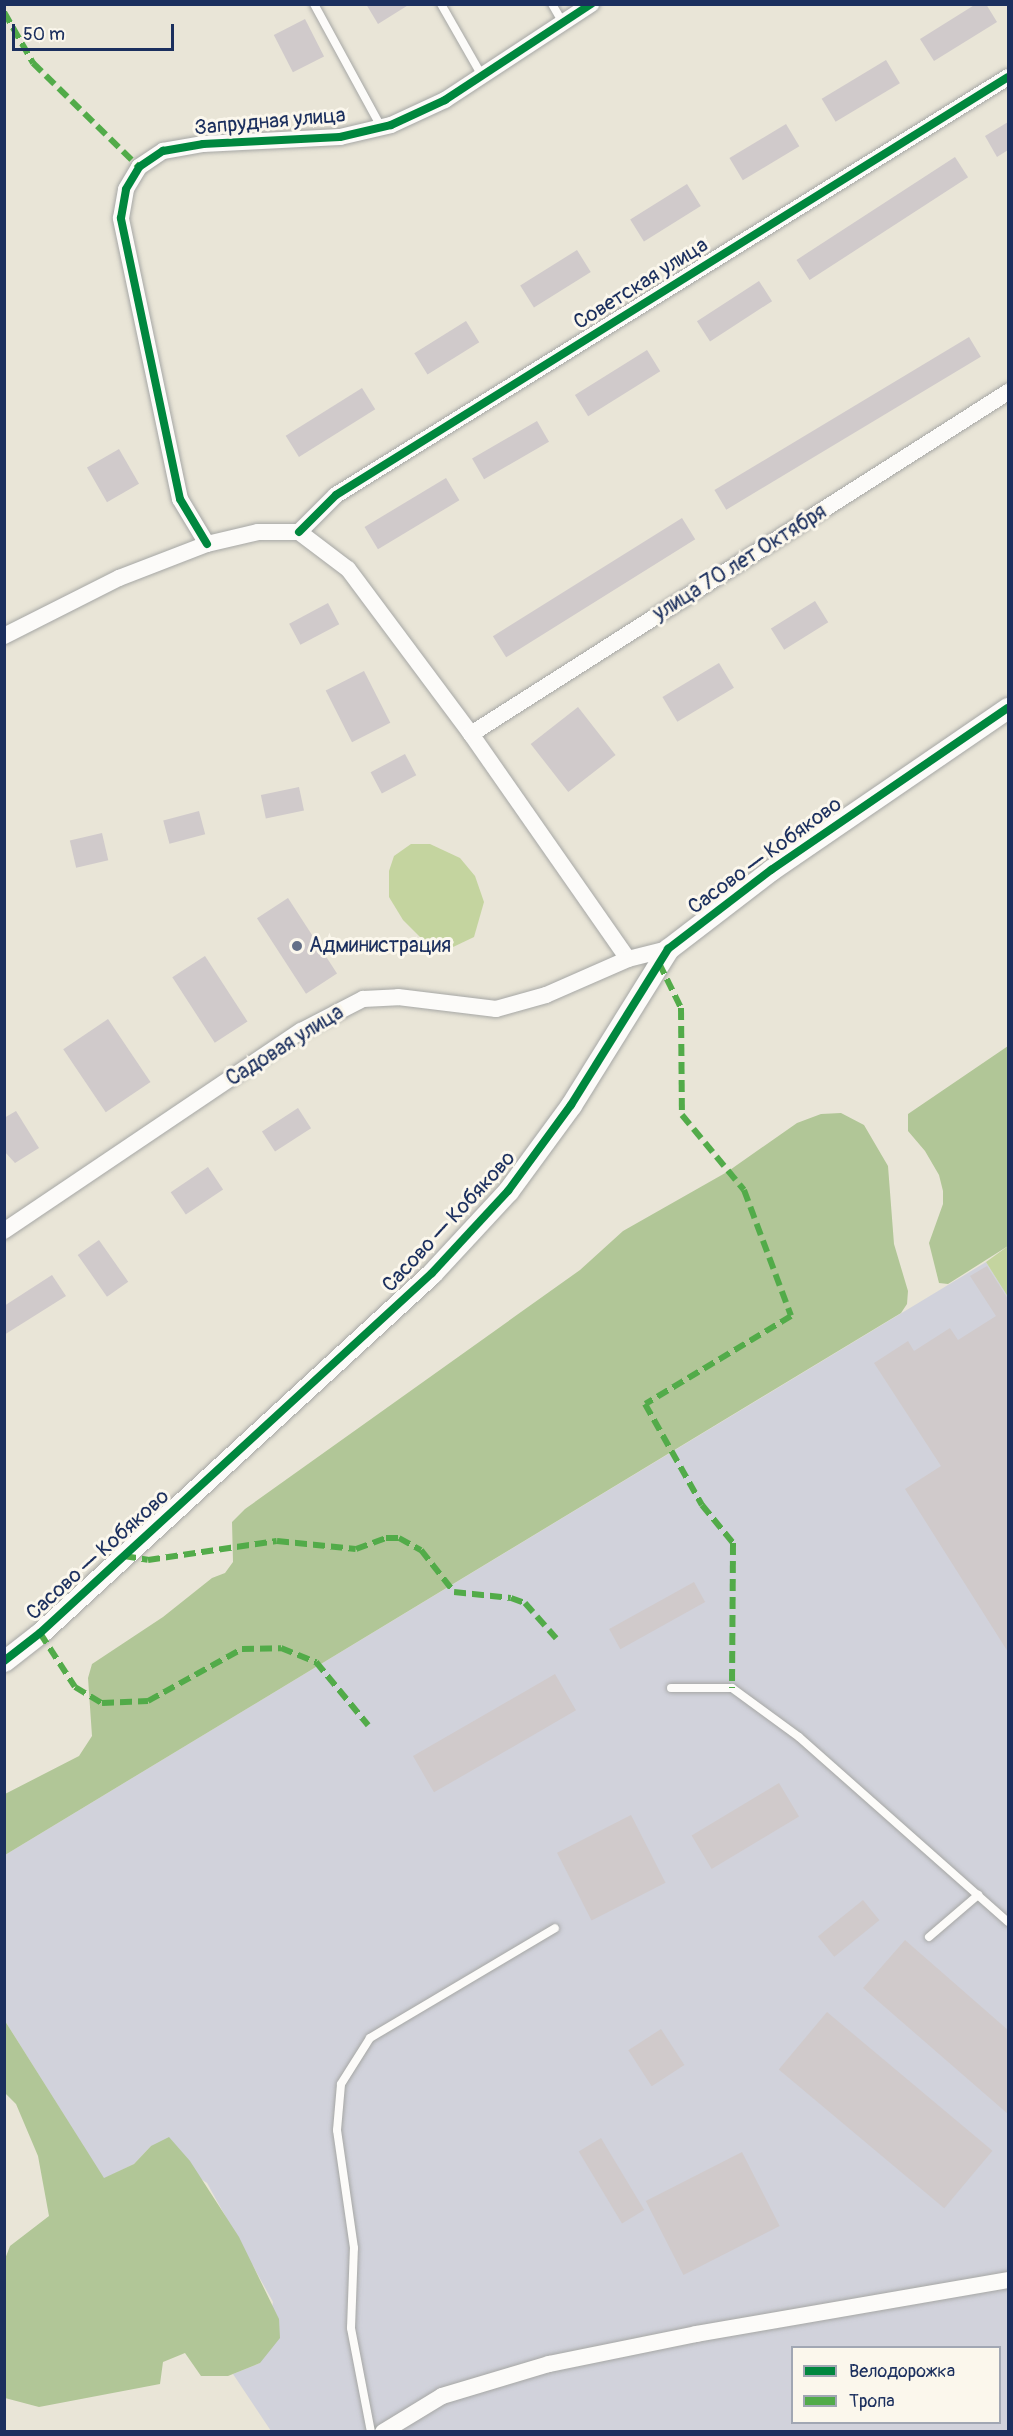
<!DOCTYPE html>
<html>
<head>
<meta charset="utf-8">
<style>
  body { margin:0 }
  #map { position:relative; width:1013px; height:2436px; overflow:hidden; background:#e9e5d7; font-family:Pangolin,sans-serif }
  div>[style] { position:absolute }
  .industrial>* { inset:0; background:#d1d2db }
  .green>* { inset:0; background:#c4d49f }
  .forest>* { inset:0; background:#b1c697 }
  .building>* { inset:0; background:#d0cacb; transform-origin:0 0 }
  .roads { filter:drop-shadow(0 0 2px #a6a7a5) drop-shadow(0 0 2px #a6a7a5) }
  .service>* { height:8px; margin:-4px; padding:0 4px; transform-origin:4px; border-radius:4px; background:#fcfbf9 }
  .minor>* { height:16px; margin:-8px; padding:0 8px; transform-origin:8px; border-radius:8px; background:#fcfbf9 }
  .tertiary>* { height:21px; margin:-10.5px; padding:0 10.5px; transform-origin:10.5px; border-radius:10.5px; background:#fcfbf9 }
  .quiet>* { height:6px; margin-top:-3px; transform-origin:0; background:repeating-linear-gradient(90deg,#52ab49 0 12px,transparent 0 18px) }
  .cycleway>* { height:8px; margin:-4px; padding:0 4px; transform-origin:4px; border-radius:4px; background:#00873e }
  .dots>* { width:16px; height:16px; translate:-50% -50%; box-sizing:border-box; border:3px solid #fbf7ec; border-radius:50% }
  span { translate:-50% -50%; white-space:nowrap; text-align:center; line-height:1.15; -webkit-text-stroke:6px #fbf7ec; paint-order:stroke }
  .street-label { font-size:21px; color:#1b2f5e }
  .poi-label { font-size:21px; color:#1b2f5e }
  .left { translate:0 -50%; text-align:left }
  .frame { position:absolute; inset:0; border:6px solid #1b2f5e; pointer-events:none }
  .legend { position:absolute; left:791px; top:2346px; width:210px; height:78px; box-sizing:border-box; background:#fbf7ec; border:2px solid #a1a7b3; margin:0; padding:8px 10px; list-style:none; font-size:18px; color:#1b2f5e }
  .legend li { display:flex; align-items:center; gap:12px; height:30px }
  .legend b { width:30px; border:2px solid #a1a7b3 }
  .scale { position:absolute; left:12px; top:24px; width:162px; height:27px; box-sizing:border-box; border:3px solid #1b2f5e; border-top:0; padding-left:8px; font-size:18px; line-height:21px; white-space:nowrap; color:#1b2f5e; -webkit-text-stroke:4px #fbf7ec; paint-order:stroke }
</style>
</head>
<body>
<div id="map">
  <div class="industrial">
    <i style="clip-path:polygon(evenodd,986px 1262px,1008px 1297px,1008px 2431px,271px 2431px,233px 2374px,260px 2363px,273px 2302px,207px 2183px,151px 2146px,134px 2164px,104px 2179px,5px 2021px,5px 1855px,986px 1262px,792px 2348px,1000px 2348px,1000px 2422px,792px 2422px,792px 2348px)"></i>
  </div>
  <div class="green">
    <i style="clip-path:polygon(411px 844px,430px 844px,460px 858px,475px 876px,484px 902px,474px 937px,451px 948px,426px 943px,403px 920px,389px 897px,389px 871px,394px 856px)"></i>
    <i style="clip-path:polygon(1008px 1246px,1008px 1297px,986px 1262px)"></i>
  </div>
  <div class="forest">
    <i style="clip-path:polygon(1008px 1046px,1008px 1246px,948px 1284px,939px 1283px,929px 1243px,943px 1204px,943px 1191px,939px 1175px,925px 1151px,908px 1131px,908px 1114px)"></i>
    <i style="clip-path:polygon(841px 1113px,864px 1125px,888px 1166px,894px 1244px,908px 1291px,907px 1304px,901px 1313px,5px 1855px,5px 1794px,79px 1756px,92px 1736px,88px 1678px,92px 1664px,163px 1617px,212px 1578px,225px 1573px,233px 1562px,232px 1522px,245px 1509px,580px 1270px,623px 1231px,727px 1172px,797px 1123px,821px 1114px)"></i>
    <i style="clip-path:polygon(5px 2021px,104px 2178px,134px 2164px,151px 2146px,169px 2137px,190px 2161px,239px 2237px,279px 2319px,280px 2338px,260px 2363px,228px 2376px,201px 2376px,185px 2353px,163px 2362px,160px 2384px,39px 2407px,5px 2398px,5px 2259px,10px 2246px,49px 2216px,38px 2156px,16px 2104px,5px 2093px)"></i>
  </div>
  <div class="building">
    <i style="clip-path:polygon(366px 4px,410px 4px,378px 24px)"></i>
    <i style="clip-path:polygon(976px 4px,986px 4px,997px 22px,934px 61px,920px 39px)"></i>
    <i style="left:305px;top:19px;width:42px;height:35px;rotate:63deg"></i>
    <i style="left:886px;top:60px;width:27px;height:75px;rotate:59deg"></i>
    <i style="clip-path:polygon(1008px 122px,1008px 150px,997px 157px,985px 136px)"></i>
    <i style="left:786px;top:124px;width:26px;height:66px;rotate:59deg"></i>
    <i style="left:955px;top:157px;width:24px;height:189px;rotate:57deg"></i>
    <i style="left:687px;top:184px;width:26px;height:67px;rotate:58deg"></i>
    <i style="left:577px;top:250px;width:26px;height:67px;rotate:58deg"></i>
    <i style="left:759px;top:281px;width:24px;height:74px;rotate:57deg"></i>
    <i style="left:466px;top:321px;width:25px;height:61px;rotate:58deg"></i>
    <i style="left:969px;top:337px;width:23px;height:297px;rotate:59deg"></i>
    <i style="left:647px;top:350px;width:25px;height:85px;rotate:58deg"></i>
    <i style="left:362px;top:388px;width:25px;height:90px;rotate:58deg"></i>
    <i style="left:537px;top:421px;width:24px;height:75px;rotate:60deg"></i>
    <i style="left:119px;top:449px;width:40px;height:37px;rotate:60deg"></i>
    <i style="left:446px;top:478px;width:26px;height:95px;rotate:59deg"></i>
    <i style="left:682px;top:518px;width:25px;height:223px;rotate:58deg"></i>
    <i style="left:815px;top:601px;width:25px;height:52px;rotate:58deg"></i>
    <i style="left:328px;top:603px;width:24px;height:44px;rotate:62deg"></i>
    <i style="left:719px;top:663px;width:29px;height:66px;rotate:59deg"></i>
    <i style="left:364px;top:671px;width:58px;height:43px;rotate:63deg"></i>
    <i style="left:578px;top:707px;width:61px;height:60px;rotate:52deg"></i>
    <i style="left:405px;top:754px;width:24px;height:39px;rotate:62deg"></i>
    <i style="left:299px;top:787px;width:24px;height:39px;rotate:78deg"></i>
    <i style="left:199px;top:811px;width:24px;height:37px;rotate:75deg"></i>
    <i style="left:102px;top:833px;width:28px;height:33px;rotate:77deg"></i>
    <i style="left:288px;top:898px;width:90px;height:37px;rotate:57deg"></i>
    <i style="left:205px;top:956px;width:78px;height:39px;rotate:57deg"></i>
    <i style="left:108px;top:1019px;width:76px;height:54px;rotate:56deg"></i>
    <i style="left:298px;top:1108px;width:24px;height:43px;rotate:57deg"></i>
    <i style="clip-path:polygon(16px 1111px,39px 1148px,15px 1163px,4px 1151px,4px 1118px)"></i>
    <i style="left:208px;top:1167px;width:27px;height:45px;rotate:56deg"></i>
    <i style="left:99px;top:1240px;width:51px;height:26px;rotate:55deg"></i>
    <i style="clip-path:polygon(987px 1266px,1008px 1299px,1008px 1652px,905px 1489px,941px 1466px,874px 1363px,908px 1341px,914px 1351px,950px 1328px,958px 1340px,996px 1316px,970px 1276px)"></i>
    <i style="clip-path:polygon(52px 1275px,66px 1296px,4px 1335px,4px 1306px)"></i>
    <i style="left:694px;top:1582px;width:23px;height:97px;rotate:61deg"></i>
    <i style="left:555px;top:1674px;width:42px;height:164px;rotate:60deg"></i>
    <i style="left:779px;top:1783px;width:39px;height:102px;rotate:59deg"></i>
    <i style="left:631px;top:1815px;width:76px;height:83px;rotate:63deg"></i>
    <i style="left:863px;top:1900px;width:26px;height:58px;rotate:51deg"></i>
    <i style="clip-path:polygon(905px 1940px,1008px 2030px,1008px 2114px,863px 1988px)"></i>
    <i style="left:827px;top:2012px;width:216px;height:75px;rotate:40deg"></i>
    <i style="left:661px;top:2029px;width:43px;height:39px;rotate:57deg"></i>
    <i style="left:601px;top:2138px;width:84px;height:26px;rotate:59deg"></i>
    <i style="left:742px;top:2152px;width:83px;height:108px;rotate:63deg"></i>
  </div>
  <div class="roads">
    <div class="service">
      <i style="left:314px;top:4px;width:140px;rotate:61.4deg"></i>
      <i style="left:441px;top:4px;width:83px;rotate:60.3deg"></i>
      <i style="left:552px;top:4px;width:22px;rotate:60deg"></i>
      <i style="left:671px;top:1688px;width:61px"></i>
      <i style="left:732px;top:1688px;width:83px;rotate:36.2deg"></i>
      <i style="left:799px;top:1737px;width:279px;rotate:41.5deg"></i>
      <i style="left:929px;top:1937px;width:65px;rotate:-40.6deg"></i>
      <i style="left:371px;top:2432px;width:106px;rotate:-100.9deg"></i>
      <i style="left:351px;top:2328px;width:80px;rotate:-87.9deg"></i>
      <i style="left:354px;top:2248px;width:119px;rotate:-98.2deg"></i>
      <i style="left:337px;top:2130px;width:46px;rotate:-85deg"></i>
      <i style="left:341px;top:2084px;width:54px;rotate:-57.8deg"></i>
      <i style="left:370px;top:2038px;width:215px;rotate:-30.7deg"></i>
    </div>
    <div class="minor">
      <i style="left:299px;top:532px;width:52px;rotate:-45deg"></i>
      <i style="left:336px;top:495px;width:791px;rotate:-31.88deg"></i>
      <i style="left:207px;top:544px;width:52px;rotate:-121deg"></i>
      <i style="left:180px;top:499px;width:287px;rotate:-101.9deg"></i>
      <i style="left:121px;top:218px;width:29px;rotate:-80deg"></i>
      <i style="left:126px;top:189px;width:26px;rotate:-59deg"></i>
      <i style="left:139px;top:167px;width:29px;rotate:-34deg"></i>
      <i style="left:163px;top:151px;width:41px;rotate:-9.9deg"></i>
      <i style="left:203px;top:144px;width:137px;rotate:-2.9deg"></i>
      <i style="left:340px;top:137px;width:52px;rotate:-13.2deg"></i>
      <i style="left:391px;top:125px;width:60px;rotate:-24.8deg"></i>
      <i style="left:445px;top:100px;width:175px;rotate:-33.3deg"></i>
      <i style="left:4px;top:636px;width:129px;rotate:-26.8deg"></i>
      <i style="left:119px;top:578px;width:94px;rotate:-21.1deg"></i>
      <i style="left:207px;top:544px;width:52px;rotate:-13.2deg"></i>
      <i style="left:258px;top:532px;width:41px"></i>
      <i style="left:299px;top:532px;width:61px;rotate:37.1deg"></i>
      <i style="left:348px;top:569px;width:206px;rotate:53.3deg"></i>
      <i style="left:471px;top:734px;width:274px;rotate:55.1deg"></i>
      <i style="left:471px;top:734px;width:637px;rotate:-32.49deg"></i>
      <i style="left:4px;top:1231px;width:358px;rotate:-34deg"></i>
      <i style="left:301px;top:1031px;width:70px;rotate:-27.3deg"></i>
      <i style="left:363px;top:999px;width:35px;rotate:-3deg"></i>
      <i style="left:398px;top:997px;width:99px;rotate:7deg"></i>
      <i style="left:496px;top:1009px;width:52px;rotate:-15.6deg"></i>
      <i style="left:546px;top:995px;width:90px;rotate:-23.7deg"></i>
      <i style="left:628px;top:959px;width:41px;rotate:-14deg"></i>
      <i style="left:383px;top:2432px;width:69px;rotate:-31.4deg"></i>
      <i style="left:442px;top:2396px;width:112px;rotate:-16.7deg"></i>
      <i style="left:549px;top:2364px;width:150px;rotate:-11.5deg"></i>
      <i style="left:696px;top:2334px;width:317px;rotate:-9.8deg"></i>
    </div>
    <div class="tertiary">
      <i style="left:4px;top:1661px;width:46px;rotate:-37.9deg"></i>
      <i style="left:40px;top:1633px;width:532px;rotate:-42.56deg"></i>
      <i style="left:432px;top:1273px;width:112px;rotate:-47.2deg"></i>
      <i style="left:508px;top:1191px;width:107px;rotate:-53.8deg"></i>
      <i style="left:571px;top:1105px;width:184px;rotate:-58.1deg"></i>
      <i style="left:668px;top:949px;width:130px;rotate:-37.5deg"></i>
      <i style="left:771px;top:870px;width:287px;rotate:-34.4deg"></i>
    </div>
  </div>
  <div class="quiet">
    <i style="left:4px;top:12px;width:59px;rotate:60.4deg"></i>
    <i style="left:33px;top:63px;width:148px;rotate:44.5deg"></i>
    <i style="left:659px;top:963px;width:50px;rotate:63.9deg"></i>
    <i style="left:681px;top:1008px;width:107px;rotate:89.5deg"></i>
    <i style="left:682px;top:1115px;width:97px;rotate:50.4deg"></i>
    <i style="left:744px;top:1190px;width:134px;rotate:69.5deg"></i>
    <i style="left:791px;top:1316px;width:170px;rotate:148.9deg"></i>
    <i style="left:645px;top:1404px;width:116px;rotate:60.6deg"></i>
    <i style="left:702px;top:1505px;width:49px;rotate:50.8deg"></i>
    <i style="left:733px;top:1543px;width:145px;rotate:90.4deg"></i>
    <i style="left:124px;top:1556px;width:24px;rotate:9deg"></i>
    <i style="left:148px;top:1560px;width:130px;rotate:-8.4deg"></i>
    <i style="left:277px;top:1541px;width:79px;rotate:5.8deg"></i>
    <i style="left:356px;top:1549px;width:32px;rotate:-20deg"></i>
    <i style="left:386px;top:1538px;width:13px"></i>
    <i style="left:399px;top:1538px;width:25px;rotate:29deg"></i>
    <i style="left:421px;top:1550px;width:53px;rotate:51.8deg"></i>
    <i style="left:454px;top:1592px;width:57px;rotate:6deg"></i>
    <i style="left:511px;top:1598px;width:15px;rotate:20deg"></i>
    <i style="left:525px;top:1603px;width:47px;rotate:48.5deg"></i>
    <i style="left:40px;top:1633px;width:64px;rotate:57.1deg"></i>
    <i style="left:75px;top:1687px;width:31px;rotate:31deg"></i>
    <i style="left:102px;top:1703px;width:46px;rotate:-2.5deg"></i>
    <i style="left:148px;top:1701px;width:107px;rotate:-29deg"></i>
    <i style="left:242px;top:1649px;width:39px;rotate:-1deg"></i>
    <i style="left:281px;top:1648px;width:38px;rotate:22deg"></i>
    <i style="left:316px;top:1662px;width:82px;rotate:50.5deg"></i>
  </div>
  <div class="cycleway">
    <i style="left:299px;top:532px;width:52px;rotate:-45deg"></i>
    <i style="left:336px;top:495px;width:791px;rotate:-31.88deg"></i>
    <i style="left:207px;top:544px;width:52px;rotate:-121deg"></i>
    <i style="left:180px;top:499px;width:287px;rotate:-101.9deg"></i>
    <i style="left:121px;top:218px;width:29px;rotate:-80deg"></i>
    <i style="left:126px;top:189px;width:26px;rotate:-59deg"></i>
    <i style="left:139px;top:167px;width:29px;rotate:-34deg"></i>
    <i style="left:163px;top:151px;width:41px;rotate:-9.9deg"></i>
    <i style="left:203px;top:144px;width:137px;rotate:-2.9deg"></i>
    <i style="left:340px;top:137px;width:52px;rotate:-13.2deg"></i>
    <i style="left:391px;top:125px;width:60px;rotate:-24.8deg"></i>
    <i style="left:445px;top:100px;width:175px;rotate:-33.3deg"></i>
    <i style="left:4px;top:1661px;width:46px;rotate:-37.9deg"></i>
    <i style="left:40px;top:1633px;width:532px;rotate:-42.56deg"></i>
    <i style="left:432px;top:1273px;width:112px;rotate:-47.2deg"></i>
    <i style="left:508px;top:1191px;width:107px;rotate:-53.8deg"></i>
    <i style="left:571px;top:1105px;width:184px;rotate:-58.1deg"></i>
    <i style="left:668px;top:949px;width:130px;rotate:-37.5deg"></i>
    <i style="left:771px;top:870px;width:287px;rotate:-34.4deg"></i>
  </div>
  <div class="dots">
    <i style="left:297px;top:946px;background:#636f88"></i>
  </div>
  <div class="street-label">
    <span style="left:270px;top:122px;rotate:-5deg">Запрудная улица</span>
    <span style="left:641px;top:284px;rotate:-32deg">Советская улица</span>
    <span style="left:740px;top:563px;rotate:-32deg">улица 70 лет Октября</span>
    <span style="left:765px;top:856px;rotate:-36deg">Сасово — Кобяково</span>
    <span style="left:285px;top:1046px;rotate:-32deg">Садовая улица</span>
    <span style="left:449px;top:1222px;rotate:-47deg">Сасово — Кобяково</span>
    <span style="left:98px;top:1555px;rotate:-42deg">Сасово — Кобяково</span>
  </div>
  <div class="poi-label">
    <span class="left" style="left:309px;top:946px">Администрация</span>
  </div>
  <div class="frame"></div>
  <ul class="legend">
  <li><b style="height:8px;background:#00873e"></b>Велодорожка</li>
  <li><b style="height:8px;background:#52ab49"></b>Тропа</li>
  </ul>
  <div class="scale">50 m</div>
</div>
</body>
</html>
